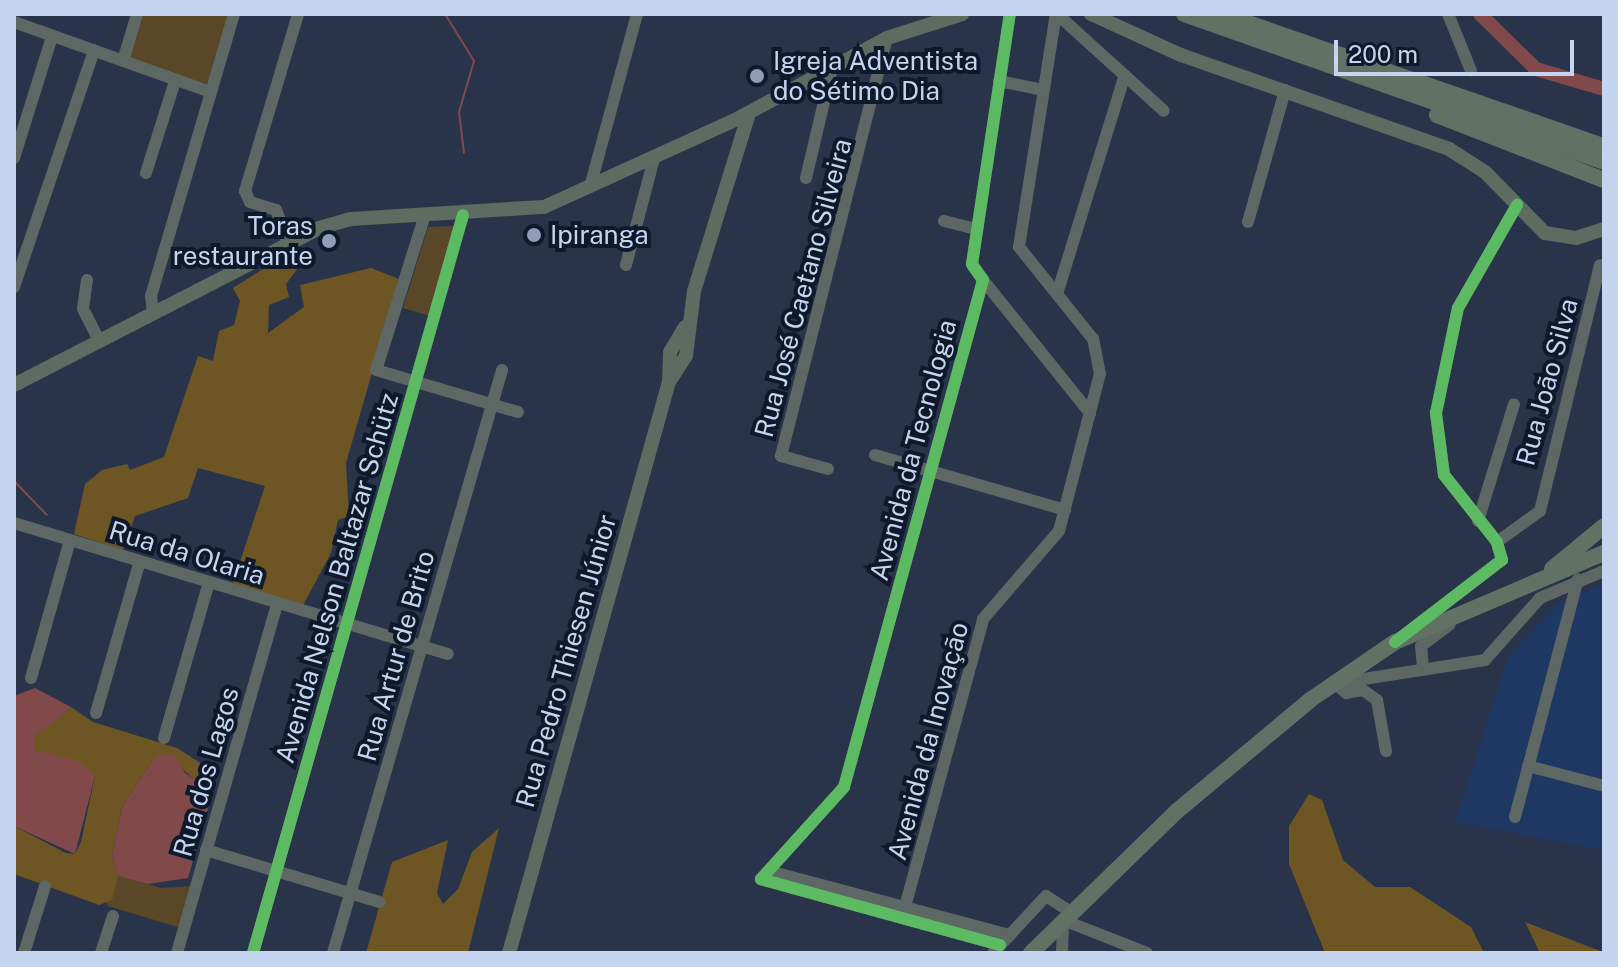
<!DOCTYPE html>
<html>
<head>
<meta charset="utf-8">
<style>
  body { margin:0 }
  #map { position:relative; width:1618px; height:967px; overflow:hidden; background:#29344b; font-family:"Public Sans",sans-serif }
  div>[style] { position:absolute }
  .built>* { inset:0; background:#1f3763 }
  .green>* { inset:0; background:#594727 }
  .forest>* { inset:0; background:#6d5624 }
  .water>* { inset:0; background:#814949 }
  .stream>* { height:2px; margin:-1px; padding:0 1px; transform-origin:1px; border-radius:1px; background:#814949 }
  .river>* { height:14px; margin:-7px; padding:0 7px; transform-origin:7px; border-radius:7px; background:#814949 }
  .minor>* { height:12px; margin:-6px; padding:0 6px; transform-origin:6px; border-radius:6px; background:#5d6864 }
  .major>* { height:14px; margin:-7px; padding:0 7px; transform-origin:7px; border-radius:7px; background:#5d6b60 }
  .highway>* { height:16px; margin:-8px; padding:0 8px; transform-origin:8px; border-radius:8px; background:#617164 }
  .cycleway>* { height:12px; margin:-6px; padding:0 6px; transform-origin:6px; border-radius:6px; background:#5cba63 }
  .dots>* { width:22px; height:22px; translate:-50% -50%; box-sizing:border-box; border:4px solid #0f192c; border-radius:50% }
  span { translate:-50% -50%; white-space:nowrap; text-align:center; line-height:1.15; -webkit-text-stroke:8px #0f192c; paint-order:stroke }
  .poi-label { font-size:26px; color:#c6d5ef }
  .left { translate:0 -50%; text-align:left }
  .right { translate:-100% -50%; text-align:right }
  .street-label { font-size:26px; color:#c6d5ef }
  .frame { position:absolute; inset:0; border:16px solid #c6d5ef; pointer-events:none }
  .scale { position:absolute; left:1334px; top:40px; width:240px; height:36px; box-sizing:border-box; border:4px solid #c6d5ef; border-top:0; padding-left:10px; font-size:24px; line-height:28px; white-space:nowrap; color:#c6d5ef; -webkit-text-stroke:6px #0f192c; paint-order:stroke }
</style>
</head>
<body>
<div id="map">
  <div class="built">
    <i style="clip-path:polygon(1604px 583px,1604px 850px,1455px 822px,1508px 657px,1557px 604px)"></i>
  </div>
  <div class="green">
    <i style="clip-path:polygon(143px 14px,229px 14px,207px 84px,128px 59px)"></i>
    <i style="clip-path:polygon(456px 226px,430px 316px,403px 308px,428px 227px)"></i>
    <i style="clip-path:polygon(104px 871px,161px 888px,192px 886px,181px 928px,108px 906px,95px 881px)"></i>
  </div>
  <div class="forest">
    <i style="clip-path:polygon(279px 259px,298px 268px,286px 284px,289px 297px,269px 305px,268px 333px,304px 307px,300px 285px,371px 268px,399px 279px,346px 463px,349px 516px,338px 520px,331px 553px,302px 607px,233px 583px,265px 486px,198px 468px,188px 498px,135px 516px,123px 550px,74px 534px,85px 484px,102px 470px,127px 464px,130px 470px,164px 457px,198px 356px,213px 361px,219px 331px,234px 325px,240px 301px,233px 288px)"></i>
    <i style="clip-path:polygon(71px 707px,93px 722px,177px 748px,211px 770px,213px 782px,206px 790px,178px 765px,155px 757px,122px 807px,112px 856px,118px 876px,112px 900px,99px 905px,14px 874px,14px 826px,66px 853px,75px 854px,81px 842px,95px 776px,34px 750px,33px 737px)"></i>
    <i style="clip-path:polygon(1309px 794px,1322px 800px,1343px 860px,1375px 887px,1410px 887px,1471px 927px,1484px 953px,1325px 953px,1289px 864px,1289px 826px)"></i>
    <i style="clip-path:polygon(499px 828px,468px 953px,366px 953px,392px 862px,448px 840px,437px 893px,443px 904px,458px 889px,472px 852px)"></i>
    <i style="clip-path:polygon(1525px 922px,1603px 952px,1604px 953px,1540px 953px)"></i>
  </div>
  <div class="water">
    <i style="clip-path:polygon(35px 688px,71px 707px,34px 737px,34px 750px,78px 761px,95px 776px,75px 854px,14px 826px,14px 696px)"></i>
    <i style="clip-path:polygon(173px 753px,185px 773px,213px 791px,188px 878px,148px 884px,118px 876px,112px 856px,122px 807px,155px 757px)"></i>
  </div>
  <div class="stream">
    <i style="left:445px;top:14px;width:55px;rotate:58.3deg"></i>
    <i style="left:474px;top:61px;width:53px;rotate:106.4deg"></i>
    <i style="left:459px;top:112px;width:41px;rotate:83deg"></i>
    <i style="left:14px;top:481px;width:47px;rotate:45.9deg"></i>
  </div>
  <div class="river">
    <i style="left:1480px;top:14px;width:78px;rotate:44.5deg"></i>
    <i style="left:1536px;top:69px;width:71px;rotate:16.4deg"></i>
  </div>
  <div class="minor">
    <i style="left:1057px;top:14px;width:144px;rotate:42.2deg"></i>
    <i style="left:1448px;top:14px;width:61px;rotate:68deg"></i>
    <i style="left:14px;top:22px;width:209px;rotate:19.6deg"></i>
    <i style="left:123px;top:61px;width:49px;rotate:-73.4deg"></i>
    <i style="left:999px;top:81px;width:45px;rotate:11.6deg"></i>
    <i style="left:14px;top:158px;width:127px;rotate:-72.6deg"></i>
    <i style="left:146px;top:173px;width:96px;rotate:-72.5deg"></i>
    <i style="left:806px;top:178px;width:113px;rotate:-76.7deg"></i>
    <i style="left:590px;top:187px;width:179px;rotate:-74.8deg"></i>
    <i style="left:424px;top:218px;width:159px;rotate:107.5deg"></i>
    <i style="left:376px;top:370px;width:148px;rotate:16.5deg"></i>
    <i style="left:944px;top:221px;width:34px;rotate:14deg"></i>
    <i style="left:1248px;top:222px;width:137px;rotate:-74.3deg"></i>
    <i style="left:288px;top:244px;width:36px;rotate:-109deg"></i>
    <i style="left:276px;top:210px;width:27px;rotate:-163deg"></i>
    <i style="left:250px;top:202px;width:12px;rotate:-114deg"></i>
    <i style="left:245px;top:191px;width:185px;rotate:-73.3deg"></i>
    <i style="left:626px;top:265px;width:111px;rotate:-75.3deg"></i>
    <i style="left:87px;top:280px;width:29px;rotate:98deg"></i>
    <i style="left:83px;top:309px;width:36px;rotate:63deg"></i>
    <i style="left:983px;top:280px;width:171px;rotate:51.2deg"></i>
    <i style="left:14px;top:287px;width:250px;rotate:-71.3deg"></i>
    <i style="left:1057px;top:294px;width:227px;rotate:-72.8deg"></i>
    <i style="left:153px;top:314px;width:18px;rotate:-96deg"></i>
    <i style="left:151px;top:296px;width:294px;rotate:-73.6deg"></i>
    <i style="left:875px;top:455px;width:198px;rotate:16.1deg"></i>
    <i style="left:828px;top:469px;width:49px;rotate:-164.5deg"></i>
    <i style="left:781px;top:456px;width:431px;rotate:-75.8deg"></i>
    <i style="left:1478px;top:521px;width:122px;rotate:-72.9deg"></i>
    <i style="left:14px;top:523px;width:453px;rotate:16.8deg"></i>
    <i style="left:1497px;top:542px;width:53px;rotate:-35.8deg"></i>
    <i style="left:1540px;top:511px;width:253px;rotate:-76.3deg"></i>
    <i style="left:1395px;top:642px;width:135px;rotate:-37.5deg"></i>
    <i style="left:1502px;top:560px;width:19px;rotate:-106deg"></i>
    <i style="left:1497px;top:542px;width:85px;rotate:-128.3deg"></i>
    <i style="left:1444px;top:475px;width:63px;rotate:-97.4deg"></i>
    <i style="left:1436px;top:413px;width:107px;rotate:-78.2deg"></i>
    <i style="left:1458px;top:308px;width:119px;rotate:-60.2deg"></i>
    <i style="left:1423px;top:668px;width:22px;rotate:-95deg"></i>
    <i style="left:1421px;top:646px;width:36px;rotate:-37deg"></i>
    <i style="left:31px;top:678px;width:143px;rotate:-74.2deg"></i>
    <i style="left:1335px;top:683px;width:15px;rotate:42deg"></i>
    <i style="left:1346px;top:693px;width:17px;rotate:-10deg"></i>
    <i style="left:1363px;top:690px;width:17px;rotate:36deg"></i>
    <i style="left:1377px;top:700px;width:52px;rotate:80deg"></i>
    <i style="left:1338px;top:683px;width:149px;rotate:-8.9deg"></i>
    <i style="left:1485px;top:660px;width:83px;rotate:-48.4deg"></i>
    <i style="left:1540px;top:598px;width:69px;rotate:-22.9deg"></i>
    <i style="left:96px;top:713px;width:158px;rotate:-73.9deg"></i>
    <i style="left:164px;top:738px;width:162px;rotate:-73.9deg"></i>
    <i style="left:1528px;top:766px;width:79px;rotate:14.7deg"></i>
    <i style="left:1515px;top:817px;width:246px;rotate:-75.2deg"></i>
    <i style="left:206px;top:850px;width:181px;rotate:16.7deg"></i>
    <i style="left:769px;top:871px;width:249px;rotate:14.9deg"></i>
    <i style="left:902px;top:918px;width:310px;rotate:-74.8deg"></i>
    <i style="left:983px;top:619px;width:116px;rotate:-49.2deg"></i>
    <i style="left:1059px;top:531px;width:162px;rotate:-75.4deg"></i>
    <i style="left:1100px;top:374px;width:36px;rotate:-101deg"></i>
    <i style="left:1093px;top:339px;width:118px;rotate:-128.8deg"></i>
    <i style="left:1019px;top:247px;width:236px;rotate:-81deg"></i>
    <i style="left:1063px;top:920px;width:90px;rotate:21.4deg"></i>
    <i style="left:1000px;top:945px;width:248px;rotate:-164.6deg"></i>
    <i style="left:761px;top:879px;width:124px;rotate:-47.9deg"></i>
    <i style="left:844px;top:787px;width:526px;rotate:-74.67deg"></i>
    <i style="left:983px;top:280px;width:19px;rotate:-125deg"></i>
    <i style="left:972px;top:264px;width:253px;rotate:-81.4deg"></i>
    <i style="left:24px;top:953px;width:70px;rotate:-72.6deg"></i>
    <i style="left:101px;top:953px;width:39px;rotate:-72deg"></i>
    <i style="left:177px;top:953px;width:363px;rotate:-74deg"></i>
    <i style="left:253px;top:953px;width:767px;rotate:-74.12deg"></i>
    <i style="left:333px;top:953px;width:607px;rotate:-73.83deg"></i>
    <i style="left:993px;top:953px;width:78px;rotate:-47.1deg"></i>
    <i style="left:1046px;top:896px;width:30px;rotate:33deg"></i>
    <i style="left:1062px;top:953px;width:33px;rotate:-88deg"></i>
  </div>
  <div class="major">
    <i style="left:1091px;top:14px;width:99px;rotate:24.5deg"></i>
    <i style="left:1181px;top:55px;width:284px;rotate:19.3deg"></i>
    <i style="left:1449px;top:149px;width:43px;rotate:32.6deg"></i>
    <i style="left:1485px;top:172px;width:86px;rotate:45.5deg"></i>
    <i style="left:1545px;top:233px;width:31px;rotate:9deg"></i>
    <i style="left:1576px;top:238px;width:29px;rotate:-18deg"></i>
    <i style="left:669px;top:382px;width:31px;rotate:-57deg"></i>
    <i style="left:686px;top:356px;width:65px;rotate:-83deg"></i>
    <i style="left:694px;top:291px;width:186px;rotate:-72.8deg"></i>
    <i style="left:14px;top:385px;width:343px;rotate:-27.2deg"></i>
    <i style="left:319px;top:228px;width:33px;rotate:-16deg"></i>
    <i style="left:351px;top:219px;width:193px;rotate:-3.6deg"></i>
    <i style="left:544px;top:207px;width:210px;rotate:-24.5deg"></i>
    <i style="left:735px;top:120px;width:173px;rotate:-28.3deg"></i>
    <i style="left:887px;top:38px;width:79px;rotate:-17.7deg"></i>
    <i style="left:509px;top:953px;width:593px;rotate:-74.35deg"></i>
    <i style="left:669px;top:382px;width:30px;rotate:-88deg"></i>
    <i style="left:670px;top:352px;width:29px;rotate:-59deg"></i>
  </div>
  <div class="highway">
    <i style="left:1184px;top:14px;width:445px;rotate:19.4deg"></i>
    <i style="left:1222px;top:14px;width:404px;rotate:19.1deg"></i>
    <i style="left:1437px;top:115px;width:179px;rotate:21.3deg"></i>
    <i style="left:1552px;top:569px;width:67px;rotate:-39.6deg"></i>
    <i style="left:1031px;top:953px;width:204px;rotate:-44.2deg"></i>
    <i style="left:1177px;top:811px;width:173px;rotate:-39.8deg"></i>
    <i style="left:1310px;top:700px;width:103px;rotate:-34.3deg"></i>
    <i style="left:1395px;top:642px;width:227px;rotate:-23.1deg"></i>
  </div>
  <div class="cycleway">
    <i style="left:1395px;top:642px;width:135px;rotate:-37.5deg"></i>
    <i style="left:1502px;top:560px;width:19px;rotate:-106deg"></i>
    <i style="left:1497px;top:542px;width:85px;rotate:-128.3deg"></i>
    <i style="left:1444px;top:475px;width:63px;rotate:-97.4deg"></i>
    <i style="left:1436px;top:413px;width:107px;rotate:-78.2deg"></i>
    <i style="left:1458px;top:308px;width:119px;rotate:-60.2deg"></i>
    <i style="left:1000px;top:945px;width:248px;rotate:-164.6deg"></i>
    <i style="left:761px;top:879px;width:124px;rotate:-47.9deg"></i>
    <i style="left:844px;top:787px;width:526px;rotate:-74.67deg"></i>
    <i style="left:983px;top:280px;width:19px;rotate:-125deg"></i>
    <i style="left:972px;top:264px;width:253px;rotate:-81.4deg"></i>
    <i style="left:253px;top:953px;width:767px;rotate:-74.12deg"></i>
  </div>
  <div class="dots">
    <i style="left:757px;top:76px;background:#8f9db6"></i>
    <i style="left:534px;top:235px;background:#8f9db6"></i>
    <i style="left:329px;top:241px;background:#8f9db6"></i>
  </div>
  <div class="poi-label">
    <span class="left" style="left:773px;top:76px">Igreja Adventista<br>do Sétimo Dia</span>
    <span class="right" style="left:313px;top:241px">Toras<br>restaurante</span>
    <span class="left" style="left:550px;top:235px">Ipiranga</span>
  </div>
  <div class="street-label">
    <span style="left:803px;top:288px;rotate:-75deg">Rua José Caetano Silveira</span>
    <span style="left:1547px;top:382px;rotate:-75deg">Rua João Silva</span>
    <span style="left:913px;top:450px;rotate:-75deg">Avenida da Tecnologia</span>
    <span style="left:187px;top:553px;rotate:17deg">Rua da Olaria</span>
    <span style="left:337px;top:578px;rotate:-74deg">Avenida Nelson Baltazar Schütz</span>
    <span style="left:396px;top:656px;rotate:-74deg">Rua Artur de Brito</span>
    <span style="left:566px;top:661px;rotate:-74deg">Rua Pedro Thiesen Júnior</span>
    <span style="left:928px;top:741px;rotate:-75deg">Avenida da Inovação</span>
    <span style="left:206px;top:772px;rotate:-74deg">Rua dos Lagos</span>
  </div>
  <div class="frame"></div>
  <div class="scale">200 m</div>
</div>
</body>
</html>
